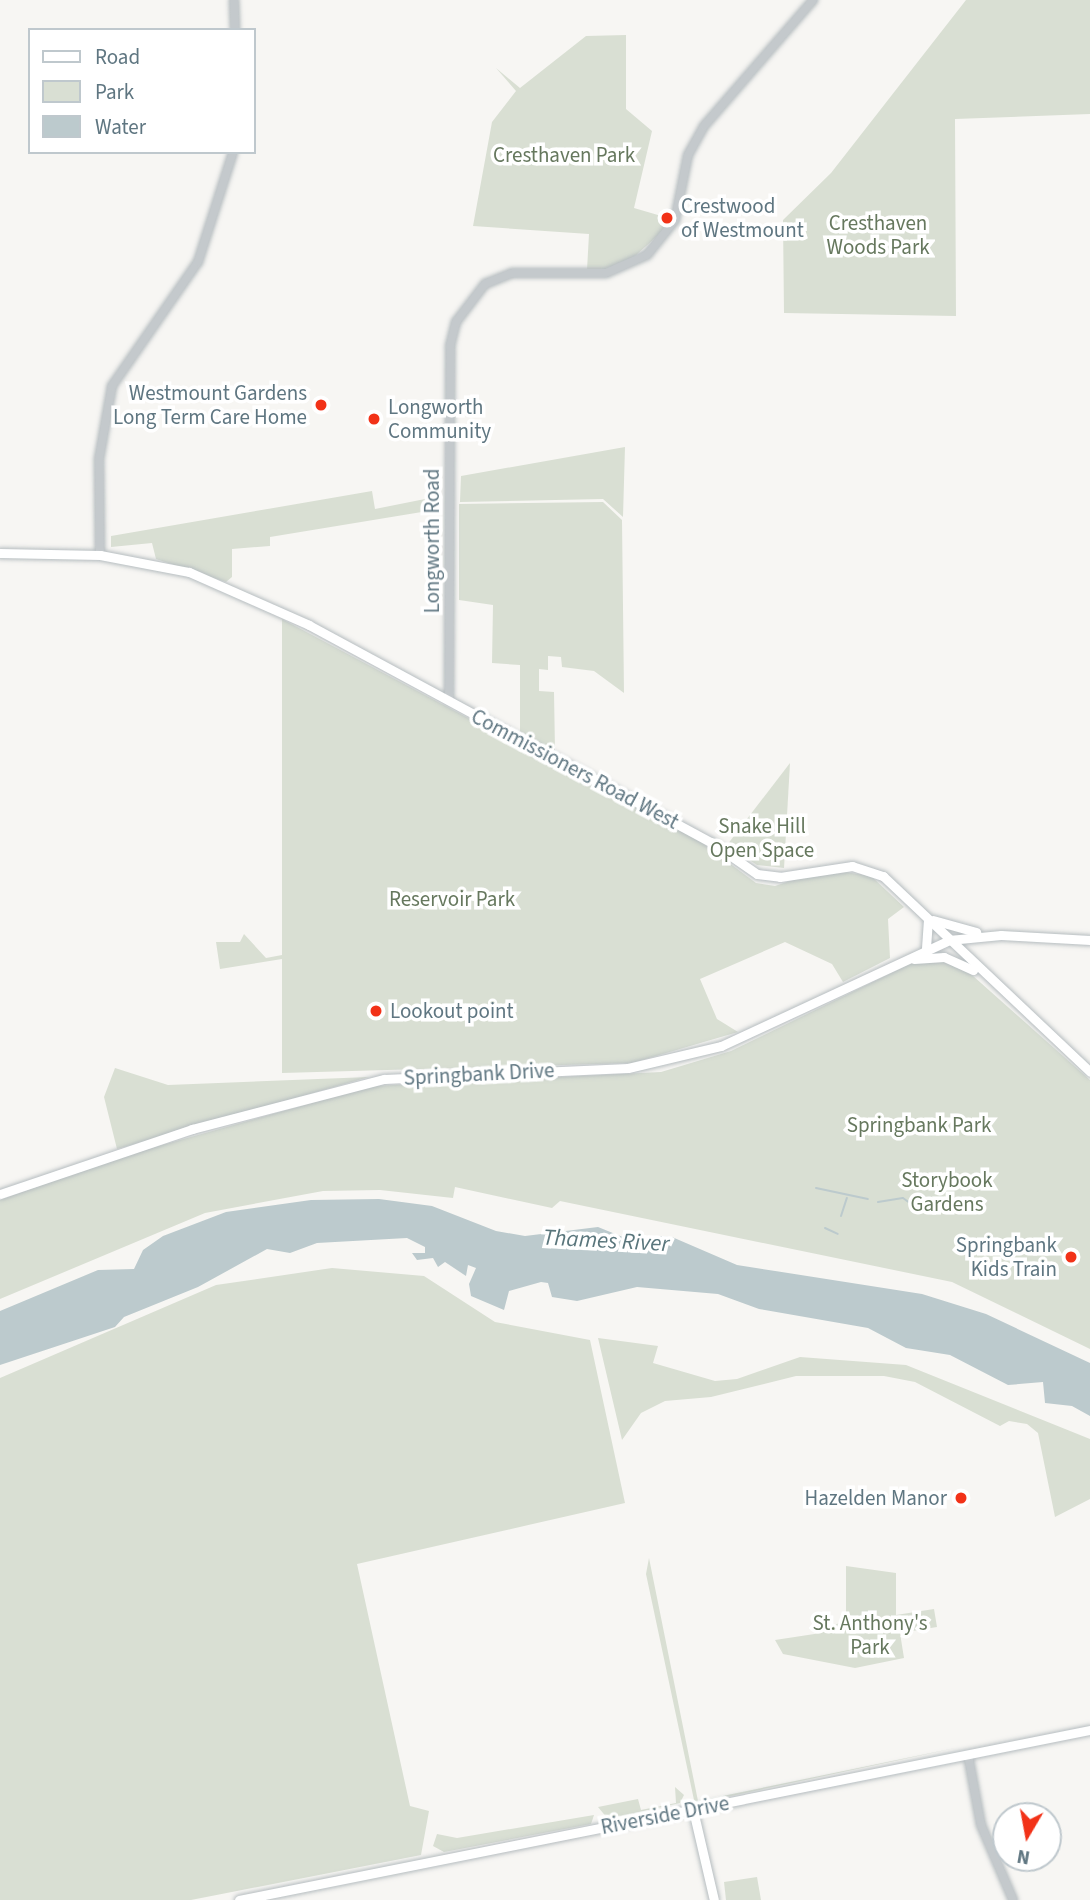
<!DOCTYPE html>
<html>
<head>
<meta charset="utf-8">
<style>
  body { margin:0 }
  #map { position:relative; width:1090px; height:1900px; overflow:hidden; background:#f7f6f3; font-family:"Source Sans 3",sans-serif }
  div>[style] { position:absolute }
  .green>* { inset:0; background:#d9dfd3 }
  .water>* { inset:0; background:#bccacd }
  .stream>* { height:2px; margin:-1px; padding:0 1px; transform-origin:1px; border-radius:1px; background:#bccacd }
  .roads { filter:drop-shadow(0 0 2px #b6bdc0) drop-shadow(0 0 2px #b6bdc0) }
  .tertiary>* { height:8px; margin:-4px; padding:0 4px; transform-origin:4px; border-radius:4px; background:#c4c9cc }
  .secondary>* { height:9px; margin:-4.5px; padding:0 4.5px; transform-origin:4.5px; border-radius:4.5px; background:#fff }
  .dots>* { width:19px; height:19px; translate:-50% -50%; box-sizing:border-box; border:4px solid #fff; border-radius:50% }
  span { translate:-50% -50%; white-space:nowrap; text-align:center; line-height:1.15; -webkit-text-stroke:7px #fff; paint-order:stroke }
  .park-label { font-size:21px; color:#66785e }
  .poi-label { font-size:21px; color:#5f7681 }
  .left { translate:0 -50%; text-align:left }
  .right { translate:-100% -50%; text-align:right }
  .street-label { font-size:21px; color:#5f7681 }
  .water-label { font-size:23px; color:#5a767c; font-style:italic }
  .legend { position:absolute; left:28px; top:28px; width:228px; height:126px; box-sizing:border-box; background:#fff; border:2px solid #bfc8cd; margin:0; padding:9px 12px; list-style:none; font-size:21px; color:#5f7681 }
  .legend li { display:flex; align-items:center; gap:14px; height:35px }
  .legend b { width:35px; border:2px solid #bfc8cd }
  .north { position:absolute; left:992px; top:1802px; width:70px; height:70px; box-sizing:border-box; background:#fff; border:2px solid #bfc8cd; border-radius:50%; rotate:190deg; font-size:19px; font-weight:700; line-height:28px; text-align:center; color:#5f7681 }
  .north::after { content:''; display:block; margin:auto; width:24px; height:32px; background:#f23218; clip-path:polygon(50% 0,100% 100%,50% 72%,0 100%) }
</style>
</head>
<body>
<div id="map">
  <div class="green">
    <i style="clip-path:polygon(966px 0,1090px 0,1090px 114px,955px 119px,956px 316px,784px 313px,783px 220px,831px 173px)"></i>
    <i style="clip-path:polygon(626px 35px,626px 109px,652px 131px,634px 208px,675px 220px,625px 265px,599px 271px,587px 270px,589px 234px,473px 226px,492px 122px,516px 91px,496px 68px,520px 88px,586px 36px)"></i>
    <i style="clip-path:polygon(625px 447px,623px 517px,603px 499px,460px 502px,461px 476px)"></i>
    <i style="clip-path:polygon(372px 491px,375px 509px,440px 496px,440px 509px,270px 537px,270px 546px,232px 549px,232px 577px,226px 582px,156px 559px,152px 543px,111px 547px,111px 536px)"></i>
    <i style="clip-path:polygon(603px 502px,622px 520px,624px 693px,594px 671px,562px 667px,561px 657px,548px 656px,548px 670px,539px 669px,539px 691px,554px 692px,555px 751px,520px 731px,520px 665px,492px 663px,493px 605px,459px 600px,459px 504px)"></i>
    <i style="clip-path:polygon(282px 619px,701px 842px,756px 883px,775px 886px,825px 869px,871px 876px,904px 907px,888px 919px,890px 958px,843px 982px,832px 964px,785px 942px,700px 979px,717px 1019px,738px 1032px,632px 1063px,282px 1073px,282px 959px,220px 969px,216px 942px,240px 942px,244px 934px,266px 958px,282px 955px)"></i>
    <i style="clip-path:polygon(790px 763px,784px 868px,757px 865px,727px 845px)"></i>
    <i style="clip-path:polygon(944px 960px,972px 975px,1090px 1080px,1090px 1349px,952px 1282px,560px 1201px,552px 1208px,455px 1187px,453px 1198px,380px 1190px,323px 1191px,205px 1213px,0 1299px,0 1200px,123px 1156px,373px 1086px,661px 1072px,731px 1051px,914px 962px)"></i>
    <i style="clip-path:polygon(115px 1068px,168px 1085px,369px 1077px,117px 1149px,104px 1097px)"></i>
    <i style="clip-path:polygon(332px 1268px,424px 1276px,495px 1322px,590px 1340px,625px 1503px,357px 1564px,410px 1806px,429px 1811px,421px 1855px,191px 1900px,0 1900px,0 1378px,216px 1285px)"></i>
    <i style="clip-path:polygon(598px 1338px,658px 1346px,653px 1363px,715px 1381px,737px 1379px,800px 1357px,906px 1365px,1090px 1439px,1090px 1499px,1055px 1517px,1038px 1433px,1027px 1424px,1009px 1421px,1000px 1426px,915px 1382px,884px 1376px,796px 1376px,711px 1397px,665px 1401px,641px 1413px,622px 1440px)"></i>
    <i style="clip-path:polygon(649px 1558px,698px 1801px,960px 1747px,698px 1803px,694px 1800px,646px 1574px)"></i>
    <i style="clip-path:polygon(846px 1566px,896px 1573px,896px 1615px,934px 1609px,937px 1627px,900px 1633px,904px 1658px,855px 1668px,783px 1654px,775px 1640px,821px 1633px,846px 1619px)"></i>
    <i style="clip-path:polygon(675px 1787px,684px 1795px,680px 1803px,608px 1819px,598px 1807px,638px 1799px,641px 1810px,676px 1803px)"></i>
    <i style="clip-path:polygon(594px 1815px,591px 1824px,444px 1852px,433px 1846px,437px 1834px,457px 1838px)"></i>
    <i style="clip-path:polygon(757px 1877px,761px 1900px,726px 1900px,724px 1882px)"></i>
  </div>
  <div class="water">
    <i style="clip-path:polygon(379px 1199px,432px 1206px,496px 1231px,525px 1236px,598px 1227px,640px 1244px,657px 1236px,672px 1237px,737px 1265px,922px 1294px,986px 1314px,1090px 1363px,1090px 1416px,1072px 1406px,1045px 1403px,1043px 1382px,1008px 1385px,950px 1355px,906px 1348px,868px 1328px,759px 1309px,718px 1294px,637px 1287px,577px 1301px,552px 1297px,548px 1283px,541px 1282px,509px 1291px,504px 1310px,471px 1296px,469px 1284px,476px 1268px,468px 1265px,466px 1276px,445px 1262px,438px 1267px,433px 1258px,417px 1260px,412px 1253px,425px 1253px,425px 1247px,407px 1238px,317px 1243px,290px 1253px,267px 1249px,198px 1287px,124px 1317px,115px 1327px,0 1365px,0 1311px,98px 1270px,134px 1269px,143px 1250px,163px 1236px,226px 1212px,311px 1200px)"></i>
  </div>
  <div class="stream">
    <i style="left:816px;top:1188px;width:53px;rotate:11.9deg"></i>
    <i style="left:878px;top:1202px;width:25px;rotate:-9deg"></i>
    <i style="left:903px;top:1198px;width:14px;rotate:36deg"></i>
    <i style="left:914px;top:1206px;width:28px"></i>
    <i style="left:841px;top:1216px;width:19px;rotate:-72deg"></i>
    <i style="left:825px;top:1228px;width:14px;rotate:25deg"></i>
  </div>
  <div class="roads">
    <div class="tertiary">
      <i style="left:234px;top:0;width:30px;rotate:88deg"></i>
      <i style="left:100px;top:555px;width:96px;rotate:-90.6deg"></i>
      <i style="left:99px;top:459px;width:74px;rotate:-79.9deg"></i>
      <i style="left:112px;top:386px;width:151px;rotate:-55.3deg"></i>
      <i style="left:198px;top:262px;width:115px;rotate:-72.3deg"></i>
      <i style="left:449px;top:702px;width:356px;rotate:-89.8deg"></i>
      <i style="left:450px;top:346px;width:25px;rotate:-76deg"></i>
      <i style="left:456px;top:322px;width:48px;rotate:-52.7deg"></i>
      <i style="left:485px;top:284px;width:29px;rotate:-22deg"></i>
      <i style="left:512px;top:273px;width:94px"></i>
      <i style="left:606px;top:273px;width:45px;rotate:-23.7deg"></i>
      <i style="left:647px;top:255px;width:45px;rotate:-51.3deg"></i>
      <i style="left:675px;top:220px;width:66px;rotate:-78.7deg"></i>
      <i style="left:688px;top:155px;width:33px;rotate:-61deg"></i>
      <i style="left:704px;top:126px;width:167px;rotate:-49.1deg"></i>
      <i style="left:968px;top:1755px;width:71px;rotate:79.5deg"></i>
      <i style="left:981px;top:1825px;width:82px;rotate:66.9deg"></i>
    </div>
    <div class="secondary">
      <i style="left:0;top:553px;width:100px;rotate:1.1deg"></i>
      <i style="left:100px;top:555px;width:91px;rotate:10.8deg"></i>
      <i style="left:189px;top:572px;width:131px;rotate:23.8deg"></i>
      <i style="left:309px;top:625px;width:457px;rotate:28.4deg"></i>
      <i style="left:711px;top:842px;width:56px;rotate:34.8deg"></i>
      <i style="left:757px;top:874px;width:23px;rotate:7deg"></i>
      <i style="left:780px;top:877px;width:73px;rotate:-8.7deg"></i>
      <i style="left:852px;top:866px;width:33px;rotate:18deg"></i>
      <i style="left:883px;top:876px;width:285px;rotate:43.4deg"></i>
      <i style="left:933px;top:920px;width:45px;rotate:15.6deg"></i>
      <i style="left:926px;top:948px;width:29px;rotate:-86deg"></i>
      <i style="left:914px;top:959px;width:30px;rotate:-4deg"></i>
      <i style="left:944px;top:957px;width:32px;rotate:24deg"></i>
      <i style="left:0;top:1194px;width:203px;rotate:-18.7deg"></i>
      <i style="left:192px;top:1129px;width:198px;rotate:-14.6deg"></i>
      <i style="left:384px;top:1079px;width:244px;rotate:-2.6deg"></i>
      <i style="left:628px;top:1068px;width:96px;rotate:-13.3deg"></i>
      <i style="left:721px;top:1046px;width:251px;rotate:-24.9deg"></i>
      <i style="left:949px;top:940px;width:52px;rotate:-5.5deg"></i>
      <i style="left:1001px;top:935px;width:89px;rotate:3.2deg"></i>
      <i style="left:693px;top:1810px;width:92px;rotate:76.9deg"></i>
      <i style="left:239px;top:1900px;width:868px;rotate:-11.3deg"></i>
    </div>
  </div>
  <div class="dots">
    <i style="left:667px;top:218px;background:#f23218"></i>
    <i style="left:321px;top:405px;background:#f23218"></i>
    <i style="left:374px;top:419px;background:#f23218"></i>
    <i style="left:376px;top:1011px;background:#f23218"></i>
    <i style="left:1071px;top:1257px;background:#f23218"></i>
    <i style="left:961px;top:1498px;background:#f23218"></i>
  </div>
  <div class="park-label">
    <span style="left:564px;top:155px">Cresthaven Park</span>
    <span style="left:878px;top:235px">Cresthaven<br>Woods Park</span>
    <span style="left:762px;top:838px">Snake Hill<br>Open Space</span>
    <span style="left:452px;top:899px">Reservoir Park</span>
    <span style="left:919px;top:1125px">Springbank Park</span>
    <span style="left:947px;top:1192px">Storybook<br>Gardens</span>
    <span style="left:870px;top:1635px">St. Anthony's<br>Park</span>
  </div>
  <div class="poi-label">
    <span class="left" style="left:681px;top:218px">Crestwood<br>of Westmount</span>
    <span class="right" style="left:307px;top:405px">Westmount Gardens<br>Long Term Care Home</span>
    <span class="left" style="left:388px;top:419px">Longworth<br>Community</span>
    <span class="left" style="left:390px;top:1011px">Lookout point</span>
    <span class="right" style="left:1057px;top:1257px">Springbank<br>Kids Train</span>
    <span class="right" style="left:947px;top:1498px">Hazelden Manor</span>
  </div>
  <div class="street-label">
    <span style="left:432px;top:541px;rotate:-90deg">Longworth Road</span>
    <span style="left:575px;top:769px;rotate:28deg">Commissioners Road West</span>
    <span style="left:479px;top:1074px;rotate:-3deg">Springbank Drive</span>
    <span style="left:665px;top:1815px;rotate:-11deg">Riverside Drive</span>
  </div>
  <div class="water-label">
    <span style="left:606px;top:1241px;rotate:3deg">Thames River</span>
  </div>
  <ul class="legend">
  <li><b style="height:9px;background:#fff"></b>Road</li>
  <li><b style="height:19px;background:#d9dfd3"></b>Park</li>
  <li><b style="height:19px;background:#bccacd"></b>Water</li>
  </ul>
  <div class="north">N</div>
</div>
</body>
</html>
